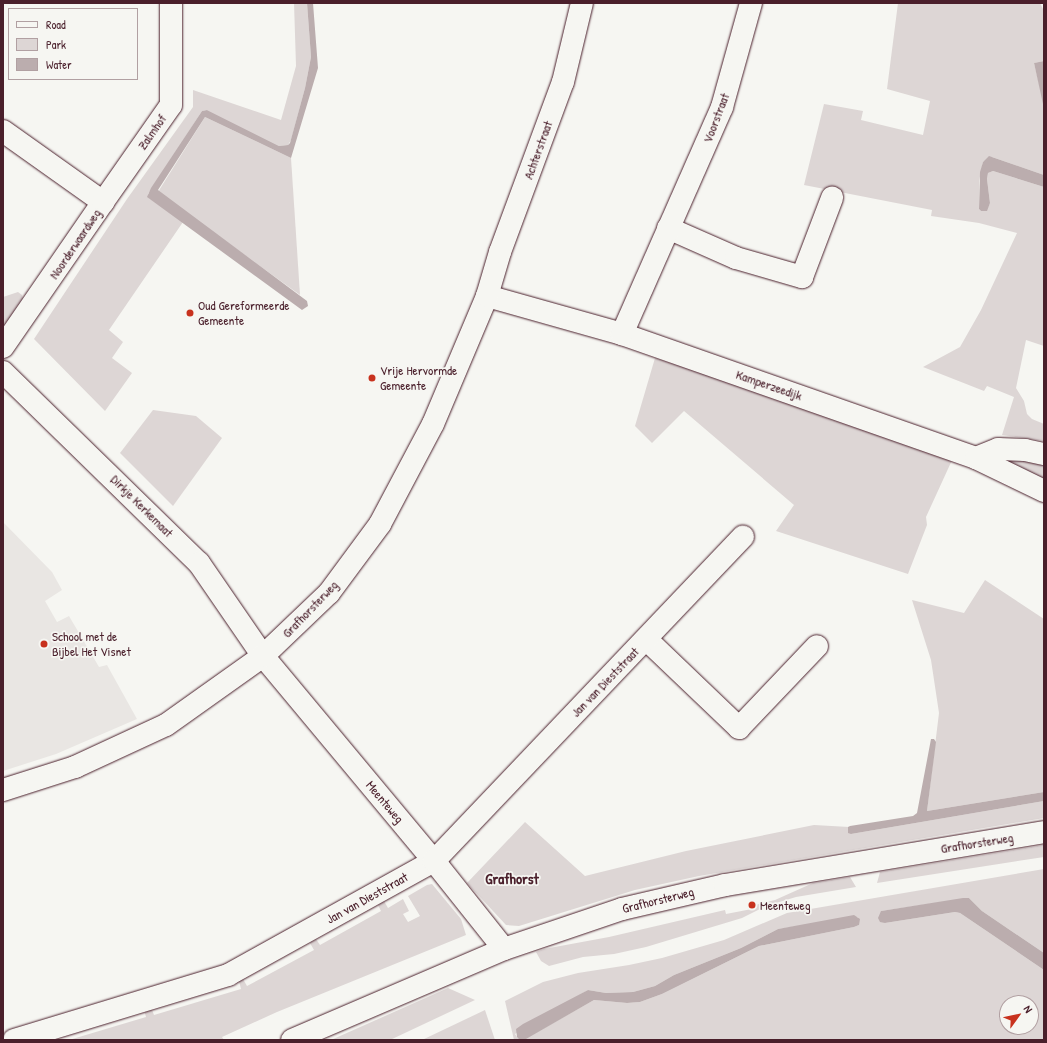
<!DOCTYPE html>
<html>
<head>
<meta charset="utf-8">
<style>
  body { margin:0 }
  #map { position:relative; width:1047px; height:1043px; overflow:hidden; background:#f6f6f2; font-family:"Patrick Hand",sans-serif }
  div>[style] { position:absolute }
  .built>* { inset:0; background:#e9e6e3 }
  .green>* { inset:0; background:#ddd6d5 }
  .water>* { inset:0; background:#bbadae }
  .roads { filter:drop-shadow(0 0 1px #4a1f2b) drop-shadow(0 0 1px #4a1f2b) }
  .minor>* { height:22px; margin:-11px; padding:0 11px; transform-origin:11px; border-radius:11px; background:#f6f6f2 }
  .secondary>* { height:22px; margin:-11px; padding:0 11px; transform-origin:11px; border-radius:11px; background:#f6f6f2 }
  .dots>* { width:11px; height:11px; translate:-50% -50%; box-sizing:border-box; border:2px solid #f6f6f2; border-radius:50% }
  span { translate:-50% -50%; white-space:nowrap; text-align:center; line-height:1.15; -webkit-text-stroke:3.5px #f6f6f2; paint-order:stroke }
  .street-label { font-size:13px; color:#4a1f2b }
  .poi-label { font-size:13px; color:#4a1f2b }
  .left { translate:0 -50%; text-align:left }
  .quarter-label { font-size:15px; color:#4a1f2b; font-weight:700 }
  .frame { position:absolute; inset:0; border:4px solid #4a1f2b; pointer-events:none }
  .legend { position:absolute; left:8px; top:8px; width:130px; height:72px; box-sizing:border-box; background:#f6f6f2; border:1px solid #b1a0a2; margin:0; padding:5px 7px; list-style:none; font-size:12px; color:#4a1f2b }
  .legend li { display:flex; align-items:center; gap:8px; height:20px }
  .legend b { width:20px; border:1px solid #b1a0a2 }
  .north { position:absolute; left:999px; top:995px; width:40px; height:40px; box-sizing:border-box; background:#f6f6f2; border:1px solid #b1a0a2; border-radius:50%; rotate:57deg; font-size:11px; font-weight:700; line-height:16px; text-align:center; color:#4a1f2b }
  .north::after { content:''; display:block; margin:auto; width:14px; height:18px; background:#c8321e; clip-path:polygon(50% 0,100% 100%,50% 72%,0 100%) }
</style>
</head>
<body>
<div id="map">
  <div class="built">
    <i style="clip-path:polygon(3px 522px,52px 572px,62px 590px,45px 601px,57px 622px,69px 616px,99px 667px,107px 665px,137px 719px,56px 754px,3px 771px)"></i>
  </div>
  <div class="green">
    <i style="clip-path:polygon(294px 3px,307px 3px,311px 57px,305px 88px,291px 140px,288px 145px,279px 146px,207px 110px,202px 111px,148px 194px,149px 198px,183px 222px,109px 330px,123px 342px,112px 358px,132px 373px,105px 411px,34px 339px,127px 199px,193px 107px,193px 90px,281px 120px,296px 66px)"></i>
    <i style="clip-path:polygon(898px 3px,1040px 3px,1044px 11px,1044px 61px,1034px 63px,1044px 104px,1044px 175px,992px 157px,983px 162px,979px 181px,979px 209px,981px 211px,988px 207px,990px 203px,987px 179px,988px 173px,993px 171px,1044px 187px,1044px 346px,1026px 340px,1016px 388px,1024px 401px,1027px 414px,1032px 419px,1044px 424px,1044px 441px,1002px 435px,1014px 397px,987px 386px,984px 391px,923px 367px,960px 347px,981px 310px,1017px 233px,979px 223px,931px 216px,932px 210px,804px 185px,824px 104px,863px 111px,861px 120px,923px 135px,930px 101px,887px 89px)"></i>
    <i style="clip-path:polygon(205px 117px,291px 158px,300px 295px,158px 192px)"></i>
    <i style="clip-path:polygon(18px 292px,22px 295px,23px 299px,3px 328px,3px 297px)"></i>
    <i style="clip-path:polygon(655px 358px,898px 435px,953px 458px,926px 517px,927px 525px,908px 574px,776px 531px,794px 505px,684px 411px,652px 443px,635px 426px)"></i>
    <i style="clip-path:polygon(153px 410px,196px 416px,222px 438px,173px 506px,120px 453px)"></i>
    <i style="clip-path:polygon(1013px 459px,1044px 463px,1044px 480px,1009px 462px)"></i>
    <i style="clip-path:polygon(985px 580px,1044px 619px,1044px 792px,927px 811px,939px 713px,931px 660px,912px 600px,964px 613px)"></i>
    <i style="clip-path:polygon(1044px 801px,1044px 818px,699px 876px,635px 890px,519px 926px,506px 925px,467px 883px,525px 822px,585px 876px,686px 851px,814px 825px,849px 827px,851px 834px)"></i>
    <i style="clip-path:polygon(1044px 845px,1044px 857px,877px 883px,880px 872px)"></i>
    <i style="clip-path:polygon(evenodd,1044px 869px,1044px 953px,982px 911px,969px 898px,881px 911px,885px 923px,955px 912px,960px 913px,1044px 970px,1044px 1040px,523px 1040px,594px 1000px,627px 1003px,640px 1002px,662px 994px,759px 946px,854px 927px,859px 925px,858px 917px,778px 929px,741px 948px,674px 975px,655px 986px,633px 992px,606px 993px,588px 990px,515px 1034px,517px 1037px,522px 1040px,514px 1040px,505px 1001px,543px 982px,578px 973px,629px 965px,662px 958px,724px 940px,787px 913px,1044px 869px,1007px 1003px,1031px 1003px,1031px 1027px,1007px 1027px,1007px 1003px)"></i>
    <i style="clip-path:polygon(850px 877px,856px 887px,796px 897px,766px 906px,742px 918px,646px 947px,614px 954px,583px 957px,549px 966px,541px 961px,536px 952px,544px 949px,609px 937px,725px 910px,726px 914px,757px 908px,755px 905px,775px 900px,813px 883px)"></i>
    <i style="clip-path:polygon(432px 884px,461px 919px,466px 935px,277px 1012px,222px 1037px,224px 1040px,69px 1040px,146px 1017px,144px 1010px,151px 1007px,154px 1015px,241px 989px,239px 981px,243px 979px,247px 986px,314px 950px,310px 943px,316px 939px,320px 945px,381px 911px,378px 905px,384px 901px,388px 908px,403px 899px,409px 911px,403px 914px,408px 922px,420px 916px,408px 896px,427px 885px)"></i>
    <i style="clip-path:polygon(448px 988px,475px 1000px,390px 1040px,331px 1040px)"></i>
    <i style="clip-path:polygon(485px 1010px,495px 1040px,422px 1040px)"></i>
  </div>
  <div class="water">
    <i style="clip-path:polygon(307px 3px,313px 3px,318px 68px,291px 158px,205px 117px,158px 190px,307px 301px,308px 306px,302px 310px,147px 197px,151px 188px,202px 111px,207px 110px,279px 146px,288px 145px,290px 143px,305px 88px,311px 57px)"></i>
    <i style="clip-path:polygon(1044px 61px,1044px 104px,1043px 104px,1034px 63px)"></i>
    <i style="clip-path:polygon(989px 156px,1044px 175px,1044px 187px,993px 171px,988px 173px,987px 179px,990px 203px,987px 211px,981px 211px,979px 209px,980px 172px,983px 162px)"></i>
    <i style="clip-path:polygon(931px 739px,934px 739px,936px 742px,927px 811px,1044px 792px,1044px 801px,851px 834px,848px 833px,848px 827px,850px 826px,913px 816px,917px 813px)"></i>
    <i style="clip-path:polygon(963px 898px,969px 898px,982px 911px,1044px 953px,1044px 970px,960px 913px,955px 912px,885px 923px,880px 922px,878px 918px,881px 911px)"></i>
    <i style="clip-path:polygon(854px 915px,860px 919px,859px 925px,854px 927px,759px 946px,662px 994px,640px 1002px,627px 1003px,594px 1000px,526px 1039px,519px 1039px,517px 1037px,516px 1029px,523px 1024px,588px 990px,606px 993px,633px 992px,655px 986px,674px 975px,741px 948px,778px 929px)"></i>
  </div>
  <div class="roads">
    <div class="minor">
      <i style="left:3px;top:131px;width:123px;rotate:35.4deg"></i>
      <i style="left:103px;top:202px;width:176px;rotate:124.6deg"></i>
      <i style="left:103px;top:202px;width:118px;rotate:-55deg"></i>
      <i style="left:171px;top:105px;width:102px;rotate:-90deg"></i>
      <i style="left:668px;top:228px;width:74px;rotate:23.8deg"></i>
      <i style="left:736px;top:258px;width:69px;rotate:16.1deg"></i>
      <i style="left:802px;top:277px;width:85px;rotate:-69.2deg"></i>
      <i style="left:487px;top:296px;width:140px;rotate:15.7deg"></i>
      <i style="left:622px;top:334px;width:375px;rotate:19.3deg"></i>
      <i style="left:976px;top:458px;width:76px;rotate:25.9deg"></i>
      <i style="left:622px;top:334px;width:248px;rotate:-66.2deg"></i>
      <i style="left:722px;top:107px;width:108px;rotate:-74.4deg"></i>
      <i style="left:3px;top:372px;width:274px;rotate:44.3deg"></i>
      <i style="left:199px;top:563px;width:113px;rotate:55.5deg"></i>
      <i style="left:263px;top:656px;width:267px;rotate:50.2deg"></i>
      <i style="left:434px;top:861px;width:112px;rotate:51.5deg"></i>
      <i style="left:976px;top:458px;width:24px;rotate:-22deg"></i>
      <i style="left:998px;top:449px;width:27px;rotate:2deg"></i>
      <i style="left:1025px;top:450px;width:19px;rotate:12deg"></i>
      <i style="left:646px;top:639px;width:129px;rotate:43.7deg"></i>
      <i style="left:739px;top:728px;width:113px;rotate:-46.4deg"></i>
      <i style="left:3px;top:790px;width:76px;rotate:-17.7deg"></i>
      <i style="left:75px;top:767px;width:100px;rotate:-24.8deg"></i>
      <i style="left:166px;top:725px;width:119px;rotate:-35.4deg"></i>
      <i style="left:263px;top:656px;width:91px;rotate:-43.7deg"></i>
      <i style="left:329px;top:593px;width:86px;rotate:-53.5deg"></i>
      <i style="left:380px;top:524px;width:113px;rotate:-62.1deg"></i>
      <i style="left:433px;top:424px;width:139px;rotate:-67.1deg"></i>
      <i style="left:487px;top:296px;width:46px;rotate:-73.5deg"></i>
      <i style="left:500px;top:252px;width:181px;rotate:-69.7deg"></i>
      <i style="left:563px;top:82px;width:81px;rotate:-76.5deg"></i>
      <i style="left:14px;top:1040px;width:224px;rotate:-16.9deg"></i>
      <i style="left:228px;top:975px;width:235px;rotate:-29deg"></i>
      <i style="left:434px;top:861px;width:448px;rotate:-46.4deg"></i>
    </div>
    <div class="secondary">
      <i style="left:292px;top:1040px;width:231px;rotate:-23.2deg"></i>
      <i style="left:504px;top:949px;width:125px;rotate:-18.7deg"></i>
      <i style="left:622px;top:909px;width:106px;rotate:-13.1deg"></i>
      <i style="left:725px;top:885px;width:323px;rotate:-9.4deg"></i>
    </div>
  </div>
  <div class="dots">
    <i style="left:190px;top:313px;background:#c8321e"></i>
    <i style="left:372px;top:378px;background:#c8321e"></i>
    <i style="left:44px;top:644px;background:#c8321e"></i>
    <i style="left:752px;top:905px;background:#c8321e"></i>
  </div>
  <div class="street-label">
    <span style="left:716px;top:118px;rotate:-69deg">Voorstraat</span>
    <span style="left:152px;top:132px;rotate:-55deg">Zalmhof</span>
    <span style="left:538px;top:150px;rotate:-70deg">Achterstraat</span>
    <span style="left:75px;top:244px;rotate:-56deg">Noorderwaardweg</span>
    <span style="left:769px;top:385px;rotate:19deg">Kamperzeedijk</span>
    <span style="left:142px;top:506px;rotate:45deg">Dirkje Kerkemaat</span>
    <span style="left:310px;top:609px;rotate:-46deg">Grafhorsterweg</span>
    <span style="left:605px;top:682px;rotate:-46deg">Jan van Dieststraat</span>
    <span style="left:385px;top:802px;rotate:50deg">Meenteweg</span>
    <span style="left:977px;top:843px;rotate:-9deg">Grafhorsterweg</span>
    <span style="left:367px;top:898px;rotate:-29deg">Jan van Dieststraat</span>
    <span style="left:658px;top:900px;rotate:-14deg">Grafhorsterweg</span>
  </div>
  <div class="poi-label">
    <span class="left" style="left:198px;top:313px">Oud Gereformeerde<br>Gemeente</span>
    <span class="left" style="left:380px;top:378px">Vrije Hervormde<br>Gemeente</span>
    <span class="left" style="left:52px;top:644px">School met de<br>Bijbel Het Visnet</span>
    <span class="left" style="left:760px;top:905px">Meenteweg</span>
  </div>
  <div class="quarter-label">
    <span style="left:512px;top:879px">Grafhorst</span>
  </div>
  <div class="frame"></div>
  <ul class="legend">
  <li><b style="height:5px;background:#f6f6f2"></b>Road</li>
  <li><b style="height:11px;background:#ddd6d5"></b>Park</li>
  <li><b style="height:11px;background:#bbadae"></b>Water</li>
  </ul>
  <div class="north">N</div>
</div>
</body>
</html>
